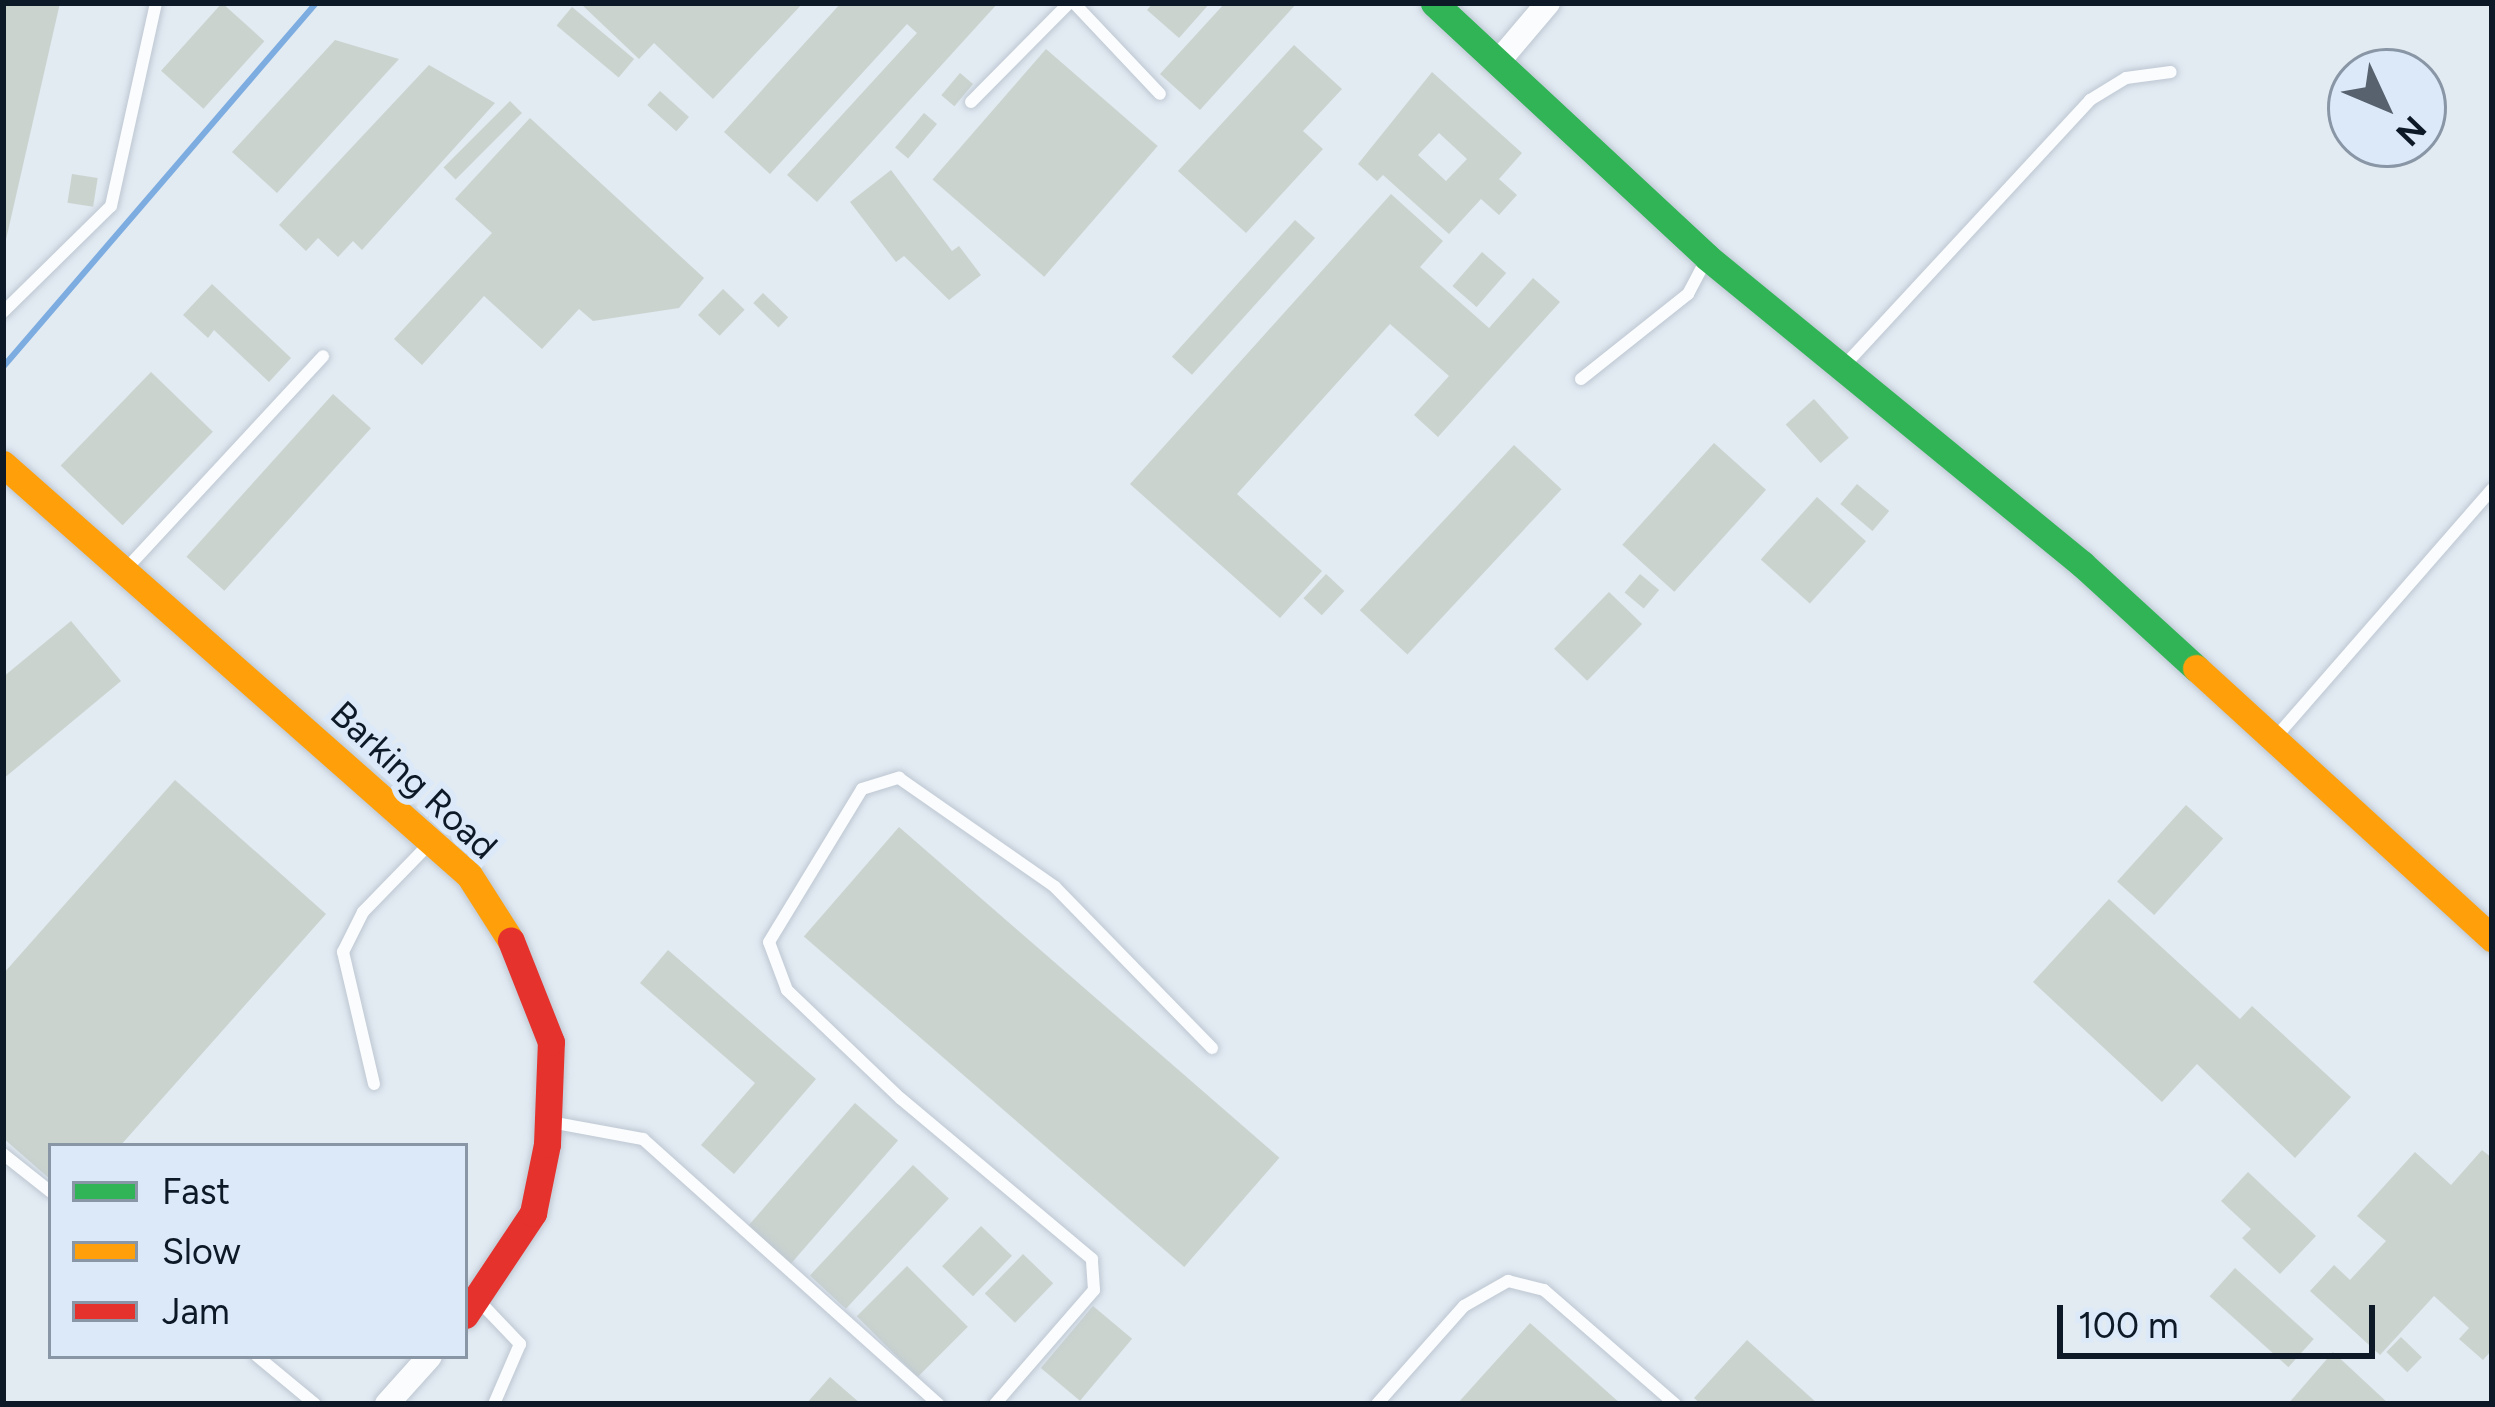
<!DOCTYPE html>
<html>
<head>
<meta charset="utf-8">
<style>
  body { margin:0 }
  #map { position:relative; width:2495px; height:1407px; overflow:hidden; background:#e2eaf2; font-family:Figtree,sans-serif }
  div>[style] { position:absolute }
  .stream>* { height:6px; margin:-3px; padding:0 3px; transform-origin:3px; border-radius:3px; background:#7cace0 }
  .building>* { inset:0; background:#cbd3cf; transform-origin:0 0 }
  .roads { filter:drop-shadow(0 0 3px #bdc7d2) drop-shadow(0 0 3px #bdc7d2) }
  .lane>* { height:12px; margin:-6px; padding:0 6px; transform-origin:6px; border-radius:6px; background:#fbfcfd }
  .street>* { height:24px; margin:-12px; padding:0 12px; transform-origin:12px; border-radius:12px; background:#fbfcfd }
  .fast>* { height:27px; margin:-13.5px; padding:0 13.5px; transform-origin:13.5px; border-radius:13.5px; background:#30b455 }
  .slow>* { height:27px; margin:-13.5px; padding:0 13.5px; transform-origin:13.5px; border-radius:13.5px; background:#ff9f0a }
  .jam>* { height:27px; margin:-13.5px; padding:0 13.5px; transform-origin:13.5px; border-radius:13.5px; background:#e5322d }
  span { translate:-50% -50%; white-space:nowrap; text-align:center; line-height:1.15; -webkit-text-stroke:12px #dbe9f9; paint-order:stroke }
  .street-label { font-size:36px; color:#0d1927 }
  .frame { position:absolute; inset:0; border:6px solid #0d1927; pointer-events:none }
  .legend { position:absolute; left:48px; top:1143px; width:420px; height:216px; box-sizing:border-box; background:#dbe9f9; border:3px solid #8996a5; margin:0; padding:15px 21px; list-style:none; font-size:36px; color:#0d1927 }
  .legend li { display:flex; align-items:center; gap:24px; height:60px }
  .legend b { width:60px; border:3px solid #8996a5 }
  .north { position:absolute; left:2327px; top:48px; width:120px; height:120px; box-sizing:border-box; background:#dbe9f9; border:3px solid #8996a5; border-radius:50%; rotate:134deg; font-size:33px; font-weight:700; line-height:48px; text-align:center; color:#0d1927 }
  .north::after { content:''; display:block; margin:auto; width:42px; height:54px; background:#58626e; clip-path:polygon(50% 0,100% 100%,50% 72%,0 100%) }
  .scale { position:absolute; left:2057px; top:1305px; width:318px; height:54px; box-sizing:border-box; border:6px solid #0d1927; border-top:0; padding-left:15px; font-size:36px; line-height:42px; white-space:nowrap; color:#0d1927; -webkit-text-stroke:9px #dbe9f9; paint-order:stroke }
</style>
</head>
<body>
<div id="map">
  <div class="stream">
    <i style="left:3px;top:367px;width:480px;rotate:-49.3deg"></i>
  </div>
  <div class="building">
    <i style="clip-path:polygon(3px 3px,60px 3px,5px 244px,3px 244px)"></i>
    <i style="left:222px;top:3px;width:57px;height:91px;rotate:42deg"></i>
    <i style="clip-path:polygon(580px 3px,803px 3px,713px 99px,654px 43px,639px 59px)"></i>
    <i style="clip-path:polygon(841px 3px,998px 3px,817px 202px,787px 175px,917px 33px,907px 24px,770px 174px,724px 132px)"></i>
    <i style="clip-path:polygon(1153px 3px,1210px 3px,1179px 38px,1147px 10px)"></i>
    <i style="clip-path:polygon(1225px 3px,1297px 3px,1200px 110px,1160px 74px)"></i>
    <i style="left:572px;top:7px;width:81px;height:24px;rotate:40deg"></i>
    <i style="clip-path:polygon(335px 40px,399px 59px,277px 193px,232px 152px)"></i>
    <i style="clip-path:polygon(1294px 45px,1342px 89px,1303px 131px,1323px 149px,1246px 233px,1178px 171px)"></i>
    <i style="left:1046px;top:49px;width:148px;height:173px;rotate:41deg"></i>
    <i style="clip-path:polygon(429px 65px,495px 103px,362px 250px,353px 241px,338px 257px,318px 238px,306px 251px,279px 225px)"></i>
    <i style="clip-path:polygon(evenodd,1432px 72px,1522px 153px,1499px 179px,1517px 195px,1499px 215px,1481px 199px,1449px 234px,1383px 175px,1377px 181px,1358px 164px,1432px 72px,1439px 133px,1467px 159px,1446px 181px,1418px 155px,1439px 133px)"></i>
    <i style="left:960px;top:73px;width:17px;height:29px;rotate:40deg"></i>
    <i style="left:660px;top:91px;width:39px;height:19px;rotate:42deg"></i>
    <i style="left:510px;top:101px;width:17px;height:94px;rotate:45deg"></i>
    <i style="left:924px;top:113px;width:17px;height:45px;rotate:40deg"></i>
    <i style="clip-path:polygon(530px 118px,704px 278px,679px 308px,593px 321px,579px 309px,542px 349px,484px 296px,422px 365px,394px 339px,492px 233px,455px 199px)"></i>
    <i style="clip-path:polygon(891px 170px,952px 251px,959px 246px,981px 275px,949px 300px,904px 256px,896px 262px,850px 202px)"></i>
    <i style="left:72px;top:174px;width:26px;height:29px;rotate:9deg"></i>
    <i style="clip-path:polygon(1391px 194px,1443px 241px,1420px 267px,1489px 328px,1533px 278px,1560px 302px,1438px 437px,1414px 415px,1449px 376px,1390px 324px,1237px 494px,1322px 571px,1280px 618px,1130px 484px)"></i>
    <i style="left:1295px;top:220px;width:27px;height:184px;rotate:42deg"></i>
    <i style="left:1482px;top:252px;width:32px;height:45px;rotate:41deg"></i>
    <i style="clip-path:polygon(212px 284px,291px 358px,269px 382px,214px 330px,208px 338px,183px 315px)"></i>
    <i style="left:723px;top:289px;width:30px;height:36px;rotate:44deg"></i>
    <i style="left:763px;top:293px;width:35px;height:14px;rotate:44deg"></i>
    <i style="left:151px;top:372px;width:86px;height:130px;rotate:44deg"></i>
    <i style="left:333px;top:394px;width:51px;height:219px;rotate:42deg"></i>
    <i style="left:1814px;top:399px;width:52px;height:38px;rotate:48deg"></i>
    <i style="left:1714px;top:443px;width:70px;height:137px;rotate:42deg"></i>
    <i style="left:1514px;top:445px;width:65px;height:226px;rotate:43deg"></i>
    <i style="left:1857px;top:484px;width:42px;height:26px;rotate:40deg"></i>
    <i style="left:1817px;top:497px;width:66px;height:84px;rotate:42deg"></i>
    <i style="left:1326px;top:574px;width:25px;height:33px;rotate:43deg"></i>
    <i style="left:1640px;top:574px;width:25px;height:24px;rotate:40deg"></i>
    <i style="left:1609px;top:592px;width:46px;height:79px;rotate:44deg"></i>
    <i style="clip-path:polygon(71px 621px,121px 681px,3px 779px,3px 677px)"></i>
    <i style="clip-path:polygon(175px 780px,326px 914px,120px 1146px,51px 1146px,51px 1180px,3px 1138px,3px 974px)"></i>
    <i style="left:2186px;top:805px;width:50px;height:103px;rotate:42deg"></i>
    <i style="left:899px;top:827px;width:504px;height:145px;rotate:41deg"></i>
    <i style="clip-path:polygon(2109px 899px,2240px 1019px,2252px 1006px,2351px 1097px,2295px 1158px,2197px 1064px,2162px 1102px,2033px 982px)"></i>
    <i style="clip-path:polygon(668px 950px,816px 1079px,734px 1174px,701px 1145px,755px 1083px,640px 983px)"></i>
    <i style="left:855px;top:1103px;width:57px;height:164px;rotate:41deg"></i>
    <i style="clip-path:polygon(2482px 1150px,2492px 1158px,2492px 1350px,2483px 1360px,2459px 1339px,2469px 1328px,2434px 1296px,2380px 1355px,2310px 1291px,2334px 1265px,2350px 1280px,2386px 1241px,2357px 1216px,2415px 1152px,2451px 1185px)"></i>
    <i style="left:913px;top:1165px;width:49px;height:151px;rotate:43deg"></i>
    <i style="clip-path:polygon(2248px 1172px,2316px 1236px,2280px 1274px,2242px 1238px,2251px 1229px,2221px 1201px)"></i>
    <i style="left:981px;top:1226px;width:43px;height:56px;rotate:44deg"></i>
    <i style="left:1023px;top:1254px;width:42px;height:55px;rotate:44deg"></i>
    <i style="left:907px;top:1266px;width:86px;height:71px;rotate:45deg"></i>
    <i style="left:2235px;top:1268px;width:106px;height:38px;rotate:42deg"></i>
    <i style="left:1093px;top:1306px;width:51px;height:81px;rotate:40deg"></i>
    <i style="clip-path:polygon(1530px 1323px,1621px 1404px,1457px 1404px)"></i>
    <i style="left:2401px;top:1337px;width:29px;height:21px;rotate:44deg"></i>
    <i style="clip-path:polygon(1747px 1340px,1818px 1404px,1701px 1404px,1694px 1398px)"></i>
    <i style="clip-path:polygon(2333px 1352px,2389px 1404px,2288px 1404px)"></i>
    <i style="clip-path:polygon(830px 1377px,861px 1404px,806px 1404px)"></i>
  </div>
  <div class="roads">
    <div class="lane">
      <i style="left:1074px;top:3px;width:125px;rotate:46.6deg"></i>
      <i style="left:971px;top:102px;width:139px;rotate:-45.3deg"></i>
      <i style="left:3px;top:312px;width:151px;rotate:-44.5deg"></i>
      <i style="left:111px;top:206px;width:208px;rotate:-77.5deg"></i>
      <i style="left:1843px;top:367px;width:364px;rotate:-47.2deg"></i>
      <i style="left:2090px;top:100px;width:42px;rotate:-31.4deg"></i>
      <i style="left:2126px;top:78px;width:45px;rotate:-7.6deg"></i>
      <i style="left:1581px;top:379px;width:137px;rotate:-38.5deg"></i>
      <i style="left:1688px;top:294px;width:41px;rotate:-62.2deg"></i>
      <i style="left:126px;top:569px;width:290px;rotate:-47.2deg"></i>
      <i style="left:2275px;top:738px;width:330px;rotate:-48.9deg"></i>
      <i style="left:374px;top:1084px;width:136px;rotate:-103.2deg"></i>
      <i style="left:343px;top:952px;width:45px;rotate:-63.4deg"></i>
      <i style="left:363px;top:912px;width:98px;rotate:-45.8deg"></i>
      <i style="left:550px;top:1122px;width:95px;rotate:10.4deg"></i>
      <i style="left:643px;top:1139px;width:397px;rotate:41.9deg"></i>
      <i style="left:3px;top:1154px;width:61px;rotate:38.4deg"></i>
      <i style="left:478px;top:1300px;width:61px;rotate:46.3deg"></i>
      <i style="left:520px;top:1344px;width:65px;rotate:113.4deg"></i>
      <i style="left:257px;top:1356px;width:75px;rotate:39.6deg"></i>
      <i style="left:995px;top:1404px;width:151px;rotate:-49deg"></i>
      <i style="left:1094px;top:1290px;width:31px;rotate:-94deg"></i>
      <i style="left:1092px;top:1259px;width:249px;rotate:-140deg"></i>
      <i style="left:901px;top:1099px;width:158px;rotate:-136.3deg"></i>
      <i style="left:787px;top:990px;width:51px;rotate:-110.6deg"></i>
      <i style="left:769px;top:942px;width:179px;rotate:-58.7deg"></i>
      <i style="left:862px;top:789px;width:39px;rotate:-17deg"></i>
      <i style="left:899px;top:778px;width:190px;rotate:34.9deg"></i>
      <i style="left:1055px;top:887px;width:225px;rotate:45.7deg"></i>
      <i style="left:1377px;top:1404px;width:131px;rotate:-48.4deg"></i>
      <i style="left:1464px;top:1306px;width:51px;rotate:-29.6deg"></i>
      <i style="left:1508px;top:1281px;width:37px;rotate:14deg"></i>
      <i style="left:1544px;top:1290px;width:174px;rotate:41deg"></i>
    </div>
    <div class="street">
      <i style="left:1498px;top:62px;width:77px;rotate:-49.7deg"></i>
      <i style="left:387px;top:1404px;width:64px;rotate:-48.1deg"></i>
    </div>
    <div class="fast">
      <i style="left:1434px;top:3px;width:373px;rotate:42.9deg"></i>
      <i style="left:1707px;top:257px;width:485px;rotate:39.3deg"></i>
      <i style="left:2082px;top:564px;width:154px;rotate:42.4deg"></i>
    </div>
    <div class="slow">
      <i style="left:3px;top:464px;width:621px;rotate:41.41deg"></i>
      <i style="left:469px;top:875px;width:78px;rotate:57.5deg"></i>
      <i style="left:2196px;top:668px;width:401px;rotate:42.4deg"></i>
    </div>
    <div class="jam">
      <i style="left:465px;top:1315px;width:123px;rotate:-56.3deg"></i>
      <i style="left:533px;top:1213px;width:70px;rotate:-78.5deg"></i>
      <i style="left:547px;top:1144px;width:102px;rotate:-87.8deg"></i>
      <i style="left:551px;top:1042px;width:109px;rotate:-111.6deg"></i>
    </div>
  </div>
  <div class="street-label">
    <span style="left:414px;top:780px;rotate:43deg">Barking Road</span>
  </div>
  <div class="frame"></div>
  <ul class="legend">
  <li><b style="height:15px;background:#30b455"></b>Fast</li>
  <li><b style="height:15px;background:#ff9f0a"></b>Slow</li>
  <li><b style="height:15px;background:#e5322d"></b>Jam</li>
  </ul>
  <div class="north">N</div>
  <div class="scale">100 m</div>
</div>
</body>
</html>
